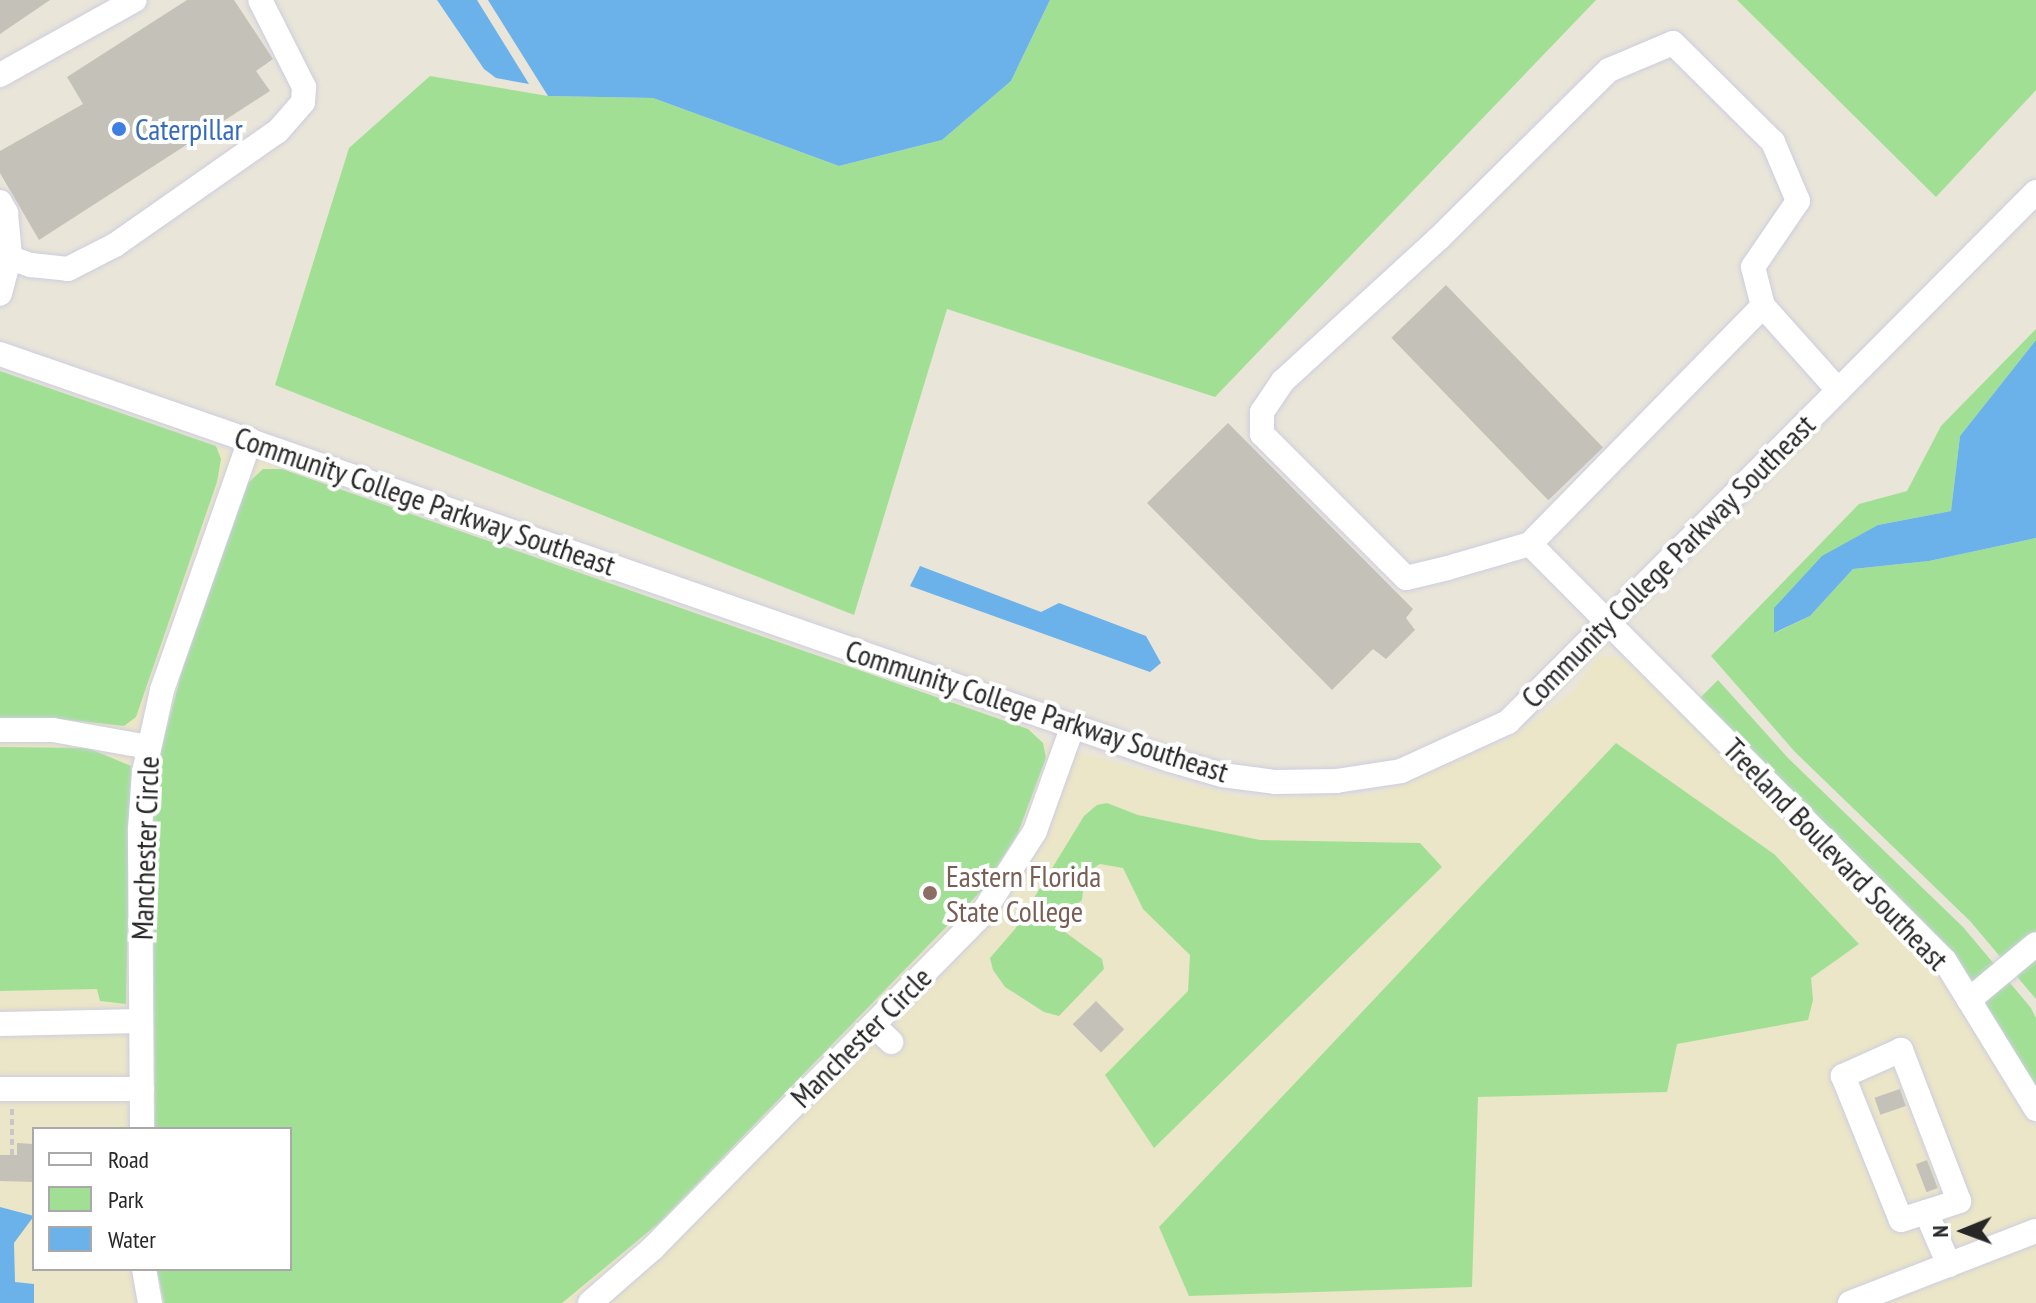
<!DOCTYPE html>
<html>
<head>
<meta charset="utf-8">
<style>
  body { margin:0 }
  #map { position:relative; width:2036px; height:1303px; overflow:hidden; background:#e9e5d8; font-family:"PT Sans Narrow",sans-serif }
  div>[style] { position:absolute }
  .education>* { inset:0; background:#ebe6c7 }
  .green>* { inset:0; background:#a1e094 }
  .water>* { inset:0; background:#6bb2eb }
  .building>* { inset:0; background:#c4c1b8; transform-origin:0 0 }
  .path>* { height:4px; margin-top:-2px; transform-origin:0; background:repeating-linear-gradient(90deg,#c7c7c7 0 6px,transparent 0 10px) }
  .roads { filter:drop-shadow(0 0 2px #cdcde0) drop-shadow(0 0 2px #cdcde0) }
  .minor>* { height:24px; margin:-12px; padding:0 12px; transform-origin:12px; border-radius:12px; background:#fff }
  .dots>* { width:22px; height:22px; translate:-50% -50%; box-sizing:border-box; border:4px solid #fff; border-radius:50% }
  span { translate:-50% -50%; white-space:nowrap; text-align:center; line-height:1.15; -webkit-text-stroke:8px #fff; paint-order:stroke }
  .shop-label { font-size:30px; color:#366cbe }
  .left { translate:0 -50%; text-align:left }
  .street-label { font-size:30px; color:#272727 }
  .education-label { font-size:30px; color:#785e54 }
  .legend { position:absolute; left:32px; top:1127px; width:260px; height:144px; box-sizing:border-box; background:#fff; border:2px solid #a9a9a9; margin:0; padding:10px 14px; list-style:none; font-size:24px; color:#272727 }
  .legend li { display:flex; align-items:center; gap:16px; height:40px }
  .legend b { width:40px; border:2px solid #a9a9a9 }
  .north { position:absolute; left:1924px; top:1191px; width:80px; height:80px; -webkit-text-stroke:6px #fff; paint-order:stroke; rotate:269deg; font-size:22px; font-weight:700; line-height:32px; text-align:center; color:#272727 }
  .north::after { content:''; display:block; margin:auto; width:28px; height:36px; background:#272727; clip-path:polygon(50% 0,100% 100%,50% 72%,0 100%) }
</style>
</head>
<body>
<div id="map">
  <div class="education">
    <i style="clip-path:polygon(evenodd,0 371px,1028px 729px,1044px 743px,1242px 798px,1376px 794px,1509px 739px,1573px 692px,1598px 657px,1623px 657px,1650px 677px,1952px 989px,2036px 1128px,2036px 1303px,0 1303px,0 371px,34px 1129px,290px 1129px,290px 1269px,34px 1269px,34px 1129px)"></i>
  </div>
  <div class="green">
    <i style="clip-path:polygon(1050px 0,1596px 0,1215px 397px,947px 309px,854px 615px,275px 385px,349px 148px,430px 76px,548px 96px,653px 98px,839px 166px,942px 140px,1011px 81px)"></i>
    <i style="clip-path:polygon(1737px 0,2036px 0,2036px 90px,1936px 197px)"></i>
    <i style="clip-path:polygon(2036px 329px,2036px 340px,1960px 436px,1951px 511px,1878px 525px,1774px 609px,1775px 633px,1810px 616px,1853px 569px,1929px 561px,2036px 538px,2036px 999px,1970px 921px,1795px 752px,1711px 656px,1859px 504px,1907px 491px,1941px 426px)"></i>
    <i style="clip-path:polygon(0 371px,216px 446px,221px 459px,217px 482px,136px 717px,124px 726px,51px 718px,0 718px)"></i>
    <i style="clip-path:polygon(263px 469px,282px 469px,1028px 729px,1043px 743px,1046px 758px,1018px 833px,983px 889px,659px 1223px,562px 1303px,164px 1303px,157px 1269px,290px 1269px,290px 1129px,155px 1129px,153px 821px,161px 750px,182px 671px,248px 483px)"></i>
    <i style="clip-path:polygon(1718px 680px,1788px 758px,1963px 927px,2031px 1008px,2036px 1018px,2036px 1088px,1954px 954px,1700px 698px)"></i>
    <i style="clip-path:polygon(1616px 743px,1774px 854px,1859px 944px,1811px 978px,1813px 1000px,1808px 1020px,1677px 1044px,1667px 1092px,1478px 1097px,1472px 1287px,1189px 1296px,1159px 1227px)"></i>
    <i style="clip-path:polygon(0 747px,88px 748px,131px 766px,126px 1004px,100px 1001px,97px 989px,0 991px)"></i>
    <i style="clip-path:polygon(1107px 803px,1138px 815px,1260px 840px,1420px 843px,1442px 867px,1154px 1148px,1105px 1075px,1188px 991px,1190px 955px,1143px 909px,1123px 868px,1100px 864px,1085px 873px,1082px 900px,1072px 908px,1060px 908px,1054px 924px,1102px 959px,1104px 969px,1059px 1016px,1044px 1012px,1005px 987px,993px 970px,990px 958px,1015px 929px,1084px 816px,1097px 805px)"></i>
  </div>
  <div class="water">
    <i style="clip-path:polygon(437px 0,477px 0,529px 84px,496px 78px,484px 69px)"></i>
    <i style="clip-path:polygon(488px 0,1050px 0,1011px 81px,942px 140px,839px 166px,653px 98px,548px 96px)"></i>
    <i style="clip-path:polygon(2036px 340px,2036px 538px,1929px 561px,1853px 569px,1810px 616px,1774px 633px,1774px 608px,1822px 556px,1878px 525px,1951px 511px,1960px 436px)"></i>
    <i style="clip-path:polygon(920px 566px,1041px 612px,1059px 603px,1146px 636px,1161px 663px,1150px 672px,910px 586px)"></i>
    <i style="clip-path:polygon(0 1207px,34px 1216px,14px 1243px,15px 1282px,34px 1284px,34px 1303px,0 1303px)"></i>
  </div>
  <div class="building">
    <i style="clip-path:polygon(0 0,50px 0,0 34px)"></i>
    <i style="clip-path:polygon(187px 0,234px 0,273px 59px,256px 71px,270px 91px,39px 240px,0 173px,0 151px,83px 104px,67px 77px)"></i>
    <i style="left:1446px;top:285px;width:226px;height:76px;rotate:46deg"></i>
    <i style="clip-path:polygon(1228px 423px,1413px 609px,1406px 618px,1415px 630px,1386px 659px,1373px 649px,1332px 690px,1147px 503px)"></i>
    <i style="left:1096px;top:1001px;width:40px;height:33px;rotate:45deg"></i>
    <i style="left:1900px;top:1089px;width:18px;height:27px;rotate:71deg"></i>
    <i style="clip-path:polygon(17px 1143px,34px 1144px,34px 1182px,0 1181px,0 1155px,17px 1155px)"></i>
    <i style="left:1927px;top:1160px;width:30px;height:12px;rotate:69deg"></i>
  </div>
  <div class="path">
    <i style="left:12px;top:1109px;width:47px;rotate:90deg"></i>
  </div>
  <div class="roads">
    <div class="minor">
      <i style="left:0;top:75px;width:154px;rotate:-29.1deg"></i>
      <i style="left:0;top:202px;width:13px;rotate:61deg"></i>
      <i style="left:6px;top:213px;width:43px;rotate:84.7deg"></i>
      <i style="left:10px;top:256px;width:39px;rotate:105deg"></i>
      <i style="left:0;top:254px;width:33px;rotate:20deg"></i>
      <i style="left:31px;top:265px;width:37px;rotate:6deg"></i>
      <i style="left:68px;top:269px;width:53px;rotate:-27.1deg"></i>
      <i style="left:115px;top:245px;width:199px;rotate:-35deg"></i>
      <i style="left:278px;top:131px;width:38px;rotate:-49deg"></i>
      <i style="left:303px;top:102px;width:15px;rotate:-86deg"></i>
      <i style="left:304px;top:87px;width:97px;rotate:-116.8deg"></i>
      <i style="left:1763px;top:306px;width:333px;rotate:134.4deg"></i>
      <i style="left:1530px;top:544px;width:85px;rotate:163.7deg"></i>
      <i style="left:1448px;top:568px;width:43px;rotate:166.6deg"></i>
      <i style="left:1406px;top:578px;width:204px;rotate:-135deg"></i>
      <i style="left:1262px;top:434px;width:22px;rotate:-90deg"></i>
      <i style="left:1262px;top:412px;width:37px;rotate:-56deg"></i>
      <i style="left:1283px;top:381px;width:212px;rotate:-42.5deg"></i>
      <i style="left:1439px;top:238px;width:239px;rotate:-44.7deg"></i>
      <i style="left:1609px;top:70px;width:69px;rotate:-22.9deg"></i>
      <i style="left:1673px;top:43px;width:141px;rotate:44.7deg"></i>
      <i style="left:1773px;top:142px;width:64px;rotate:67deg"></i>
      <i style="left:1798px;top:201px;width:80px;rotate:124.3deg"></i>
      <i style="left:1753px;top:267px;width:40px;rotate:75.6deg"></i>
      <i style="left:1763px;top:306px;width:113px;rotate:48.2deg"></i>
      <i style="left:0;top:354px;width:1238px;rotate:19.14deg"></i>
      <i style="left:1170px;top:760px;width:54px;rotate:16.1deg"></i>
      <i style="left:1222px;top:775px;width:53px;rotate:7.5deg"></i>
      <i style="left:1275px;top:782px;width:61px;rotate:-0.9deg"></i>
      <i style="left:1336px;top:781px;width:66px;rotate:-8.7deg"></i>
      <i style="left:1401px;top:771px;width:118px;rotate:-24.6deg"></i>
      <i style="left:1508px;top:722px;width:748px;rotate:-45.11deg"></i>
      <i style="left:1530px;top:544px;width:588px;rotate:45.14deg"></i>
      <i style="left:1945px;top:961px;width:174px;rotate:58.4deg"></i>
      <i style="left:0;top:730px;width:53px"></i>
      <i style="left:53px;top:730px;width:97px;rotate:10.1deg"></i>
      <i style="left:1969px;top:1000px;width:87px;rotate:-39.9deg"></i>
      <i style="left:0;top:1024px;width:141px;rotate:-1.2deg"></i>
      <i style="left:873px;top:1025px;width:25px;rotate:43deg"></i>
      <i style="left:0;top:1089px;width:142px"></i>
      <i style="left:142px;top:1129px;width:300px;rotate:-90.4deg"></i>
      <i style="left:140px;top:829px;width:57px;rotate:-86deg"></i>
      <i style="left:144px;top:772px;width:84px;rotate:-77.6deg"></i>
      <i style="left:162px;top:690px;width:265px;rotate:-70.6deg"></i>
      <i style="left:1926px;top:1212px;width:35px;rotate:-18deg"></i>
      <i style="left:1959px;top:1201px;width:162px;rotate:-111deg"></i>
      <i style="left:1901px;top:1050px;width:64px;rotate:155.9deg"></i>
      <i style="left:1843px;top:1076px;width:155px;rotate:68.1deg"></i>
      <i style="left:1901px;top:1220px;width:26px;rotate:-18deg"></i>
      <i style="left:1926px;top:1212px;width:58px;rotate:66.5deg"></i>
      <i style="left:144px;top:1269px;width:35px;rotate:80deg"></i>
      <i style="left:590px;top:1303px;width:84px;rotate:-41.1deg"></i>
      <i style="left:653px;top:1248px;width:469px;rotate:-45.4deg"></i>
      <i style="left:982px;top:914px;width:98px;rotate:-57.4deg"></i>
      <i style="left:1035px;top:831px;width:109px;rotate:-70.2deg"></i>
      <i style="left:1850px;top:1303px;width:199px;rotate:-21.2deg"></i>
    </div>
  </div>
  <div class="dots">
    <i style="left:119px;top:129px;background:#3f7fe0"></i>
    <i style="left:930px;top:893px;background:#8d6e63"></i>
  </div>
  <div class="shop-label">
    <span class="left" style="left:135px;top:129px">Caterpillar</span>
  </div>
  <div class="street-label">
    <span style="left:425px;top:501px;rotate:19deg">Community College Parkway Southeast</span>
    <span style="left:1668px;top:561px;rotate:-45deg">Community College Parkway Southeast</span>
    <span style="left:1037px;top:711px;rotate:18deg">Community College Parkway Southeast</span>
    <span style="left:145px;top:848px;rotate:-88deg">Manchester Circle</span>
    <span style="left:1836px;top:854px;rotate:46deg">Treeland Boulevard Southeast</span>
    <span style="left:861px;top:1037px;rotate:-45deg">Manchester Circle</span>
  </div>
  <div class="education-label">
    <span class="left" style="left:946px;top:893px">Eastern Florida<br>State College</span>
  </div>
  <ul class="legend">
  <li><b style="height:10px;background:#fff"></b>Road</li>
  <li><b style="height:22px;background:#a1e094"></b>Park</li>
  <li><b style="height:22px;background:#6bb2eb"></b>Water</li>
  </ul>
  <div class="north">N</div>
</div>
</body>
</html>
